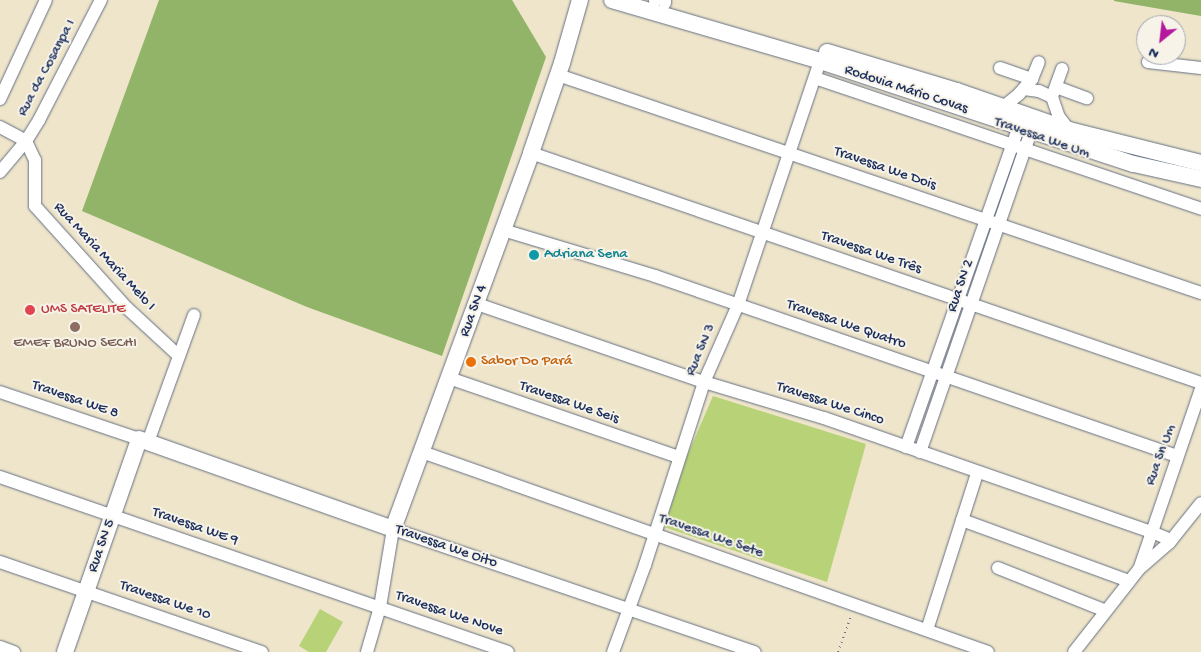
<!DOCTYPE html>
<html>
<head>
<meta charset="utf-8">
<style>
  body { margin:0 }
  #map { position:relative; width:1201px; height:652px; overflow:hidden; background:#eee5ca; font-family:"Gochi Hand",sans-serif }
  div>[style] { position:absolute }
  .green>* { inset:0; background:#b8d277 }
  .forest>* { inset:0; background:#92b468 }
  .path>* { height:2px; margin-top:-1px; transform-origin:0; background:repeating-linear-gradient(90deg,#656f84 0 1px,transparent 0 5px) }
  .roads { filter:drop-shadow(0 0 1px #656f84) drop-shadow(0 0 1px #656f84) }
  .minor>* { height:12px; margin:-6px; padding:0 6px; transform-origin:6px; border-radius:6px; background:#fff }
  .major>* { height:16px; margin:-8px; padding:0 8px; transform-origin:8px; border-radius:8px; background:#fff }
  .dots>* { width:14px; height:14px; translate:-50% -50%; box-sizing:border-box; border:2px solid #f7f3e8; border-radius:50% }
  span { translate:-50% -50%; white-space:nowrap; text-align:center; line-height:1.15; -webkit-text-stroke:4px #f7f3e8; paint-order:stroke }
  .street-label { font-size:15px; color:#1b2f5e }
  .culture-label { font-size:15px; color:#0d838f }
  .left { translate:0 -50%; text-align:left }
  .health-label { font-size:15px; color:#be3a42 }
  .education-label { font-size:15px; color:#785e54 }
  .food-label { font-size:15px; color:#c56008 }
  .north { position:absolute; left:1136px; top:15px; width:50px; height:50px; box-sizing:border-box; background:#f7f3e8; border:1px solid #9fa5b1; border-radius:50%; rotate:209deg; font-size:14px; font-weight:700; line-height:20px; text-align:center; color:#1b2f5e }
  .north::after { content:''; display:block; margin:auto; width:18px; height:22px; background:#b5179e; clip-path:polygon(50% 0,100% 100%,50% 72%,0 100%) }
</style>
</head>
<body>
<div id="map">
  <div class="green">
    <i style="clip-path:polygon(713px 396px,866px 444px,827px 582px,664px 527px,687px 456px)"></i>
    <i style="clip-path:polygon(320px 609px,343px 622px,326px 652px,309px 652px,299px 646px)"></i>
  </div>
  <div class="forest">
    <i style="clip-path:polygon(159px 0,512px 0,546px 57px,442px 356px,307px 307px,82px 211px)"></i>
    <i style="clip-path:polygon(1114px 0,1201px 0,1201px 16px,1114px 1px)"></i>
  </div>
  <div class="path">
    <i style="left:838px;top:652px;width:38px;rotate:-70deg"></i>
  </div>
  <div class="roads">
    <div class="minor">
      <i style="left:655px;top:0;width:1px;rotate:90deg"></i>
      <i style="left:665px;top:0;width:3px;rotate:90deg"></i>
      <i style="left:1148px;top:62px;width:53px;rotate:6.5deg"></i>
      <i style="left:1000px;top:68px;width:34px;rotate:19deg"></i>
      <i style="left:1062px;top:69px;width:30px;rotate:110deg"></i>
      <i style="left:1052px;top:97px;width:21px;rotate:71deg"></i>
      <i style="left:1059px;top:117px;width:16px;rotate:52deg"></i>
      <i style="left:558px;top:75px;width:679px;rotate:18.73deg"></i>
      <i style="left:815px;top:78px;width:408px;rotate:18.7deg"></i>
      <i style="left:1056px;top:87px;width:33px;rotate:20deg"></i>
      <i style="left:1024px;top:89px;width:15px;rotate:8deg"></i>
      <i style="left:1039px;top:91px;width:14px;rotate:25deg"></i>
      <i style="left:0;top:99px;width:109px;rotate:-65.1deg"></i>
      <i style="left:1002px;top:108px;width:22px;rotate:-39deg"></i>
      <i style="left:1019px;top:94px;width:20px;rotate:-49deg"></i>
      <i style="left:1032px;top:79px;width:18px;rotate:-68deg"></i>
      <i style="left:0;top:127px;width:30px;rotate:28deg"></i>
      <i style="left:26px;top:141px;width:21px;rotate:65deg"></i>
      <i style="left:35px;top:160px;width:46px;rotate:90deg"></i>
      <i style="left:35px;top:206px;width:137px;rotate:48deg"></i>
      <i style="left:127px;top:308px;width:69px;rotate:42.7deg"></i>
      <i style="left:531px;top:153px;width:708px;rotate:18.95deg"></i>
      <i style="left:0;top:172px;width:40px;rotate:-50deg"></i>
      <i style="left:26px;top:141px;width:25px;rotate:-58deg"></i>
      <i style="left:39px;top:120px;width:135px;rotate:-62.7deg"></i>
      <i style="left:503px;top:230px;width:159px;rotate:16.8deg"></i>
      <i style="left:655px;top:276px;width:552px;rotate:19.03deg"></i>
      <i style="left:477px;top:304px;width:240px;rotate:19deg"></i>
      <i style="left:704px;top:382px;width:125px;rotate:16.7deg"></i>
      <i style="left:824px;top:418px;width:347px;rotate:19.2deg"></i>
      <i style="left:1152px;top:532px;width:21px;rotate:23deg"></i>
      <i style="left:449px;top:378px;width:242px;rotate:19deg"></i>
      <i style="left:0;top:392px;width:147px;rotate:18.7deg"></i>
      <i style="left:148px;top:442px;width:135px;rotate:-70.1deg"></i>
      <i style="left:906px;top:447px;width:339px;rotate:-70.6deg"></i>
      <i style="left:422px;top:452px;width:600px;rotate:19.46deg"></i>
      <i style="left:920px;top:452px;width:340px;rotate:-70.9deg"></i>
      <i style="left:0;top:477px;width:537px;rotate:19.01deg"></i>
      <i style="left:962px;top:520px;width:178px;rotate:20.1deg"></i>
      <i style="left:0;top:562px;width:277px;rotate:19deg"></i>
      <i style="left:1140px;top:567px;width:188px;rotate:-71.1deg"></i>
      <i style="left:998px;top:568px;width:116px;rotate:21.7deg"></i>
      <i style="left:927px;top:630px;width:165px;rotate:-72.3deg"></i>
      <i style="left:0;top:647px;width:15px;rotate:20deg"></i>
      <i style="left:367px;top:652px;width:47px;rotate:-73.9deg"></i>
      <i style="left:380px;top:607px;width:79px;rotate:-80.5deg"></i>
      <i style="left:393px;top:529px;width:382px;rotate:18.8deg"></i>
      <i style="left:613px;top:652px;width:93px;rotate:-69.8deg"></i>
      <i style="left:645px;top:565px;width:192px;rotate:-72.1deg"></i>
      <i style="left:704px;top:382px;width:84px;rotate:-66.2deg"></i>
      <i style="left:738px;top:305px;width:257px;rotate:-71.4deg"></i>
      <i style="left:1074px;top:652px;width:105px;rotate:-51.9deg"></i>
      <i style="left:1139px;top:569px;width:40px;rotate:-41deg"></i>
      <i style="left:1169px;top:543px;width:51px;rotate:-51.3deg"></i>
    </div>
    <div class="major">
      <i style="left:612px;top:0;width:217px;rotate:16.3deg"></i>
      <i style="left:820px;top:61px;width:330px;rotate:18.2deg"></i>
      <i style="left:1134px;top:164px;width:69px;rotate:12.6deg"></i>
      <i style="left:827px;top:52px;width:136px;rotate:16.7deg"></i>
      <i style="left:957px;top:91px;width:119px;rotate:19.2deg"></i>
      <i style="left:1069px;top:130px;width:136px;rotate:14deg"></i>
      <i style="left:65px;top:652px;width:225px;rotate:-70.8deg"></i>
      <i style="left:139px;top:439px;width:269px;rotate:19.5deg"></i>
      <i style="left:393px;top:529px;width:401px;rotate:-69.8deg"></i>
      <i style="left:531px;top:153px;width:95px;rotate:-71deg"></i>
      <i style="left:562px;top:63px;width:66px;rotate:-74.1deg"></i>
    </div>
  </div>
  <div class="dots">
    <i style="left:534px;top:255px;background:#0f9aa8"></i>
    <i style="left:30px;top:310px;background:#e0444e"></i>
    <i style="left:75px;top:327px;background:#8d6e63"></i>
    <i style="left:471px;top:362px;background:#e8710a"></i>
  </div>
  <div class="street-label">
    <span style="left:47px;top:68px;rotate:-62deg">Rua da Cosanpa I</span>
    <span style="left:906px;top:90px;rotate:18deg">Rodovia Mário Covas</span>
    <span style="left:1042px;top:138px;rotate:19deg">Travessa We Um</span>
    <span style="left:885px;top:169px;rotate:19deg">Travessa We Dois</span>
    <span style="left:871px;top:253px;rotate:19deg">Travessa We Três</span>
    <span style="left:104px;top:257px;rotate:47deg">Rua Maria Maria Melo I</span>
    <span style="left:961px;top:286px;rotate:-71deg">Rua SN 2</span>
    <span style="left:474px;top:311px;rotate:-70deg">Rua SN 4</span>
    <span style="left:846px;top:325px;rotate:19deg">Travessa We Quatro</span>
    <span style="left:701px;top:350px;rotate:-67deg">Rua SN 3</span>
    <span style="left:75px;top:400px;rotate:19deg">Travessa WE 8</span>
    <span style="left:569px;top:403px;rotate:19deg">Travessa We Seis</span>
    <span style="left:830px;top:404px;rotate:18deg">Travessa We Cinco</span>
    <span style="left:1161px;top:455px;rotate:-70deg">Rua Sn Um</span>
    <span style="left:195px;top:527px;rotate:19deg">Travessa WE 9</span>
    <span style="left:711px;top:536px;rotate:19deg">Travessa We Sete</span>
    <span style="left:102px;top:546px;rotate:-71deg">Rua SN 5</span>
    <span style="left:446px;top:547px;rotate:19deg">Travessa We Oito</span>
    <span style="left:165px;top:601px;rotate:19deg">Travessa We 10</span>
    <span style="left:449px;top:614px;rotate:19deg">Travessa We Nove</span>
  </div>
  <div class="culture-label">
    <span class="left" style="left:544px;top:255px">Adriana Sena</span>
  </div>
  <div class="health-label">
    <span class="left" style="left:41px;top:310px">UMS SATELITE</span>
  </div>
  <div class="education-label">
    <span style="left:75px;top:344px">EMEF BRUNO SECHI</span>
  </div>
  <div class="food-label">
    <span class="left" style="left:481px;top:362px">Sabor Do Pará</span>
  </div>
  <div class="north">N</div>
</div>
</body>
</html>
